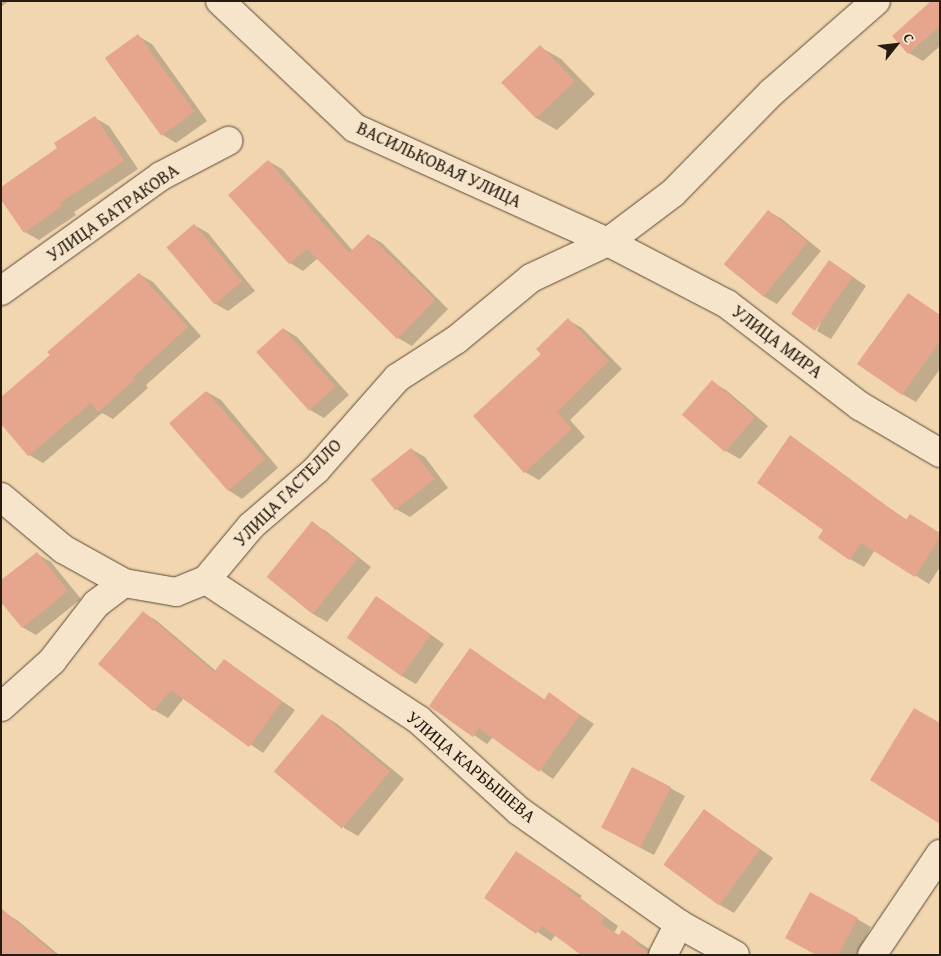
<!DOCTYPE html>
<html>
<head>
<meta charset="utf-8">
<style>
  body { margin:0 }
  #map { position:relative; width:941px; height:956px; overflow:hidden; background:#f1d6af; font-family:"Gentium Book Plus",serif }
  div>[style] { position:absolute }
  .shadow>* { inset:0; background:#0003 }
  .building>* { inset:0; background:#e6a68d; transform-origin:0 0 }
  .roads { filter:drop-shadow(0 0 1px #594a39) drop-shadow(0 0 1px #594a39) }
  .minor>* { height:28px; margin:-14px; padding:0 14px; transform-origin:14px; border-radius:14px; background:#f6e4cb }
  span { translate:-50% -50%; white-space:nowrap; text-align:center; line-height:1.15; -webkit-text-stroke:5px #f6e4cb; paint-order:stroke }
  .street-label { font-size:18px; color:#261c12 }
  .frame { position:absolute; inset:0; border:2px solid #261c12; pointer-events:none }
  .north { position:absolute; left:871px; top:20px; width:50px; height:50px; -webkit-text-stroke:4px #f6e4cb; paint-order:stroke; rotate:61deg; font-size:14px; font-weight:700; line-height:20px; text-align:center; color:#261c12 }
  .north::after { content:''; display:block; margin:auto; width:18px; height:22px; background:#261c12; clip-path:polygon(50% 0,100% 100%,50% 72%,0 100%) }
</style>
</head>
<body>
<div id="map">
  <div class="shadow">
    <i style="clip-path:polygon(1px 1px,9px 1px,1px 7px)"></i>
    <i style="clip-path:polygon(940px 1px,940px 46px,923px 61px,909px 53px,894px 36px)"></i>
    <i style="clip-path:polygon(138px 36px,152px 44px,207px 121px,176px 143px,163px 135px)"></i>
    <i style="clip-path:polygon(540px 47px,561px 59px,595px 94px,557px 130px,536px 118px)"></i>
    <i style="clip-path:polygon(95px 118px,109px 126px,138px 169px,74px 212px,76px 215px,39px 240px,25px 232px,59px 148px)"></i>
    <i style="clip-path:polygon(268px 161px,282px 169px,353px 251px,368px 235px,382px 243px,448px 309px,412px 346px,398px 338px,318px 258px,303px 271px,290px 263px)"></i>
    <i style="clip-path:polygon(768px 211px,782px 219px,821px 251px,777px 304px,763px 296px,724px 264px)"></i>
    <i style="clip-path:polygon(194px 225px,208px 233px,255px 291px,228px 311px,214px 303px)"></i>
    <i style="clip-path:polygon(843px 270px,866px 286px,831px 339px,817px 331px)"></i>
    <i style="clip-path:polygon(139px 274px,153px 282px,201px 336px,146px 385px,148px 388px,113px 419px,102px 413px,43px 463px,29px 455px,1px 422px,51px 355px)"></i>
    <i style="clip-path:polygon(908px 294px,940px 315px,940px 369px,916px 402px,902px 394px)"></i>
    <i style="clip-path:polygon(568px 320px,582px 328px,622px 369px,570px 420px,585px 437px,539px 480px,525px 472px,543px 354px)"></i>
    <i style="clip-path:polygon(284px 329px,297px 337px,349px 395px,324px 418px,310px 410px)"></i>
    <i style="clip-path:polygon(712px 382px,726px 390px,768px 426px,740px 459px,726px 451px,684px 415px)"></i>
    <i style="clip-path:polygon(207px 392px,221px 400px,278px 468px,242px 499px,228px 490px,171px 423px)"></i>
    <i style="clip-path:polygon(791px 436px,858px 485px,854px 491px,871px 496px,907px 520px,940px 533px,940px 567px,929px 584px,875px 550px,864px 567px,850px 559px,825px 530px)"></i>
    <i style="clip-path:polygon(411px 449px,425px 457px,448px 488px,410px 517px,396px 509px)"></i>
    <i style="clip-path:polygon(312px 523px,326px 531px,371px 567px,327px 622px,313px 614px,268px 577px)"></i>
    <i style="clip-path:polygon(37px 554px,51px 562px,81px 599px,36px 635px,22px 627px)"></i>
    <i style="clip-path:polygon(377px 597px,444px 644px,416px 684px,402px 676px)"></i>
    <i style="clip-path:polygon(144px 613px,157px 621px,216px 671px,224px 661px,295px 710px,263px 753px,184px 698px,168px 718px,154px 710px,100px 664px)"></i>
    <i style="clip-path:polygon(470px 649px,545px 700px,549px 694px,594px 724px,553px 779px,493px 737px,487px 744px,430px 705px)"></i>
    <i style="clip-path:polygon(322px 715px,336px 723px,404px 779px,358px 836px,344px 828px)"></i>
    <i style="clip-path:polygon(633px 768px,685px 796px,654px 855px,616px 835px)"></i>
    <i style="clip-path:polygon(704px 810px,773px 858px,734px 913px,720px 905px)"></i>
    <i style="clip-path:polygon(530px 861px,582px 896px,580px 898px,618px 926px,614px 933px,620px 936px,623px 932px,651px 950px,647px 955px,556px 934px,551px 941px,486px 897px)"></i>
    <i style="clip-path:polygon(3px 912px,17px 920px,59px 955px,1px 955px)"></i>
    <i style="clip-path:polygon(857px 919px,871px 927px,856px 955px,817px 955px)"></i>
  </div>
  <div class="building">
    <i style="clip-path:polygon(931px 1px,940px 1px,940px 26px,908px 54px,892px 36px)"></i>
    <i style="left:138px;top:34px;width:96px;height:41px;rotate:54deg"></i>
    <i style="left:540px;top:45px;width:50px;height:54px;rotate:46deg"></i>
    <i style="clip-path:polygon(95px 116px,124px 161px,60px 203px,62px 206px,24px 233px,1px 200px,1px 187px,57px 148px,54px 143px)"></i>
    <i style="clip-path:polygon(268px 160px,349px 253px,368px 234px,435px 300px,397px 339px,307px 249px,289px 264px,228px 195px)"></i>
    <i style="left:768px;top:210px;width:51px;height:70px;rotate:39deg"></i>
    <i style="left:194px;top:224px;width:75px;height:36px;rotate:50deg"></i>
    <i style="left:829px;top:260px;width:29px;height:66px;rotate:35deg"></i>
    <i style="clip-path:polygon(139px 273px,188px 327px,133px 377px,135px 380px,98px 412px,91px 403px,28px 456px,1px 424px,1px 397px,50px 355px,47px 352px)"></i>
    <i style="clip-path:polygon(908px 293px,940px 315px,940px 341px,902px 395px,857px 364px)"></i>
    <i style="clip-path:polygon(568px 318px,609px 361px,557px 412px,572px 429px,524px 473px,473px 416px,541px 354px,536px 349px)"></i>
    <i style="left:283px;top:328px;width:79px;height:36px;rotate:48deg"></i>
    <i style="left:712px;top:380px;width:57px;height:46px;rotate:41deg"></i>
    <i style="left:206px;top:391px;width:90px;height:49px;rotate:49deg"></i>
    <i style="clip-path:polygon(790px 435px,906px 520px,910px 514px,940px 533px,940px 537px,915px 577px,861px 543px,849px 560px,818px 538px,823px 530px,757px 483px)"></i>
    <i style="left:411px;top:448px;width:39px;height:51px;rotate:52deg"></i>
    <i style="left:312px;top:521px;width:59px;height:72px;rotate:39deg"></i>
    <i style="clip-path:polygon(37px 552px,68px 591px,22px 628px,1px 602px,1px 580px)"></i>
    <i style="left:376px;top:596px;width:67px;height:51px;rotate:35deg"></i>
    <i style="clip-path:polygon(143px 611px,214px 672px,224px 659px,282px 701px,249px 747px,171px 690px,153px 711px,98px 664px)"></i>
    <i style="clip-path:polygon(470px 648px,544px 700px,549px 692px,580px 715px,539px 772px,479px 728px,473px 737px,429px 706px)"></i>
    <i style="clip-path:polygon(914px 708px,940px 723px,940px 824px,870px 780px)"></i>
    <i style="left:322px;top:714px;width:89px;height:75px;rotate:40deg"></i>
    <i style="left:632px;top:767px;width:44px;height:68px;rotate:27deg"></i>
    <i style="left:704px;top:809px;width:69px;height:69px;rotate:36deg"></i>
    <i style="clip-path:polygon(516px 851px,569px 887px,567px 889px,604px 917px,601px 924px,619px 935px,622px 930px,638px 941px,635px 944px,648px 952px,648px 955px,581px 955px,542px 926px,536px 934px,484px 898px)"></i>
    <i style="clip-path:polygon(810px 892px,858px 918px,838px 955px,816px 955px,785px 938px)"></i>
    <i style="clip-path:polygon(1px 908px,56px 955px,1px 955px)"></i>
  </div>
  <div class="roads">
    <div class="minor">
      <i style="left:220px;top:1px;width:185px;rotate:43.3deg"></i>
      <i style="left:355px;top:128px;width:277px;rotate:24.3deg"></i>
      <i style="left:608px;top:242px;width:134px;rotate:27.5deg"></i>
      <i style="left:727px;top:304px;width:168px;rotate:37.5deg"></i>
      <i style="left:860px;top:406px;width:93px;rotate:30.4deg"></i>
      <i style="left:1px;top:291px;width:197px;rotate:-35.7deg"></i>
      <i style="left:161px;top:176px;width:76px;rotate:-27.6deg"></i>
      <i style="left:1px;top:497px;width:81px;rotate:40deg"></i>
      <i style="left:63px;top:549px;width:70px;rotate:29.1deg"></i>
      <i style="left:206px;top:580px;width:255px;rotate:33.3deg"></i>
      <i style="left:419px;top:720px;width:135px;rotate:42.3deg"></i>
      <i style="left:519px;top:811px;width:196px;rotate:35.2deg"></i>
      <i style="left:679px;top:924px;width:64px;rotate:29deg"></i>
      <i style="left:1px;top:707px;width:69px;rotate:-42deg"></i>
      <i style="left:52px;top:661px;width:72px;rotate:-52.3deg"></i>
      <i style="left:96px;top:604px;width:35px;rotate:-37deg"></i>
      <i style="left:124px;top:583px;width:53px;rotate:9.8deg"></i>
      <i style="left:176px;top:592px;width:32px;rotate:-22deg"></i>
      <i style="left:206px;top:580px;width:70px;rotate:-50.2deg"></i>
      <i style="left:251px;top:526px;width:86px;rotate:-40.7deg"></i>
      <i style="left:316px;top:470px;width:123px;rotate:-48.6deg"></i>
      <i style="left:397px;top:378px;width:70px;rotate:-32.8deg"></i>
      <i style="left:456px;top:340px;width:97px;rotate:-39.6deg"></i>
      <i style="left:531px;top:278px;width:85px;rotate:-25.1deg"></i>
      <i style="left:608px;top:242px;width:81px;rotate:-37deg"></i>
      <i style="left:673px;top:193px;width:141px;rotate:-45.6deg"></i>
      <i style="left:772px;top:92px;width:138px;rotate:-41.2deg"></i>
      <i style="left:663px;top:955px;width:35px;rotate:-63deg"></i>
      <i style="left:872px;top:955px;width:122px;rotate:-56deg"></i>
    </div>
  </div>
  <div class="street-label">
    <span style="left:439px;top:165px;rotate:25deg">ВАСИЛЬКОВАЯ УЛИЦА</span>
    <span style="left:113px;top:213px;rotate:-35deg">УЛИЦА БАТРАКОВА</span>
    <span style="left:777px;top:342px;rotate:37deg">УЛИЦА МИРА</span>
    <span style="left:288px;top:493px;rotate:-45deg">УЛИЦА ГАСТЕЛЛО</span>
    <span style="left:471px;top:767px;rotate:40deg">УЛИЦА КАРБЫШЕВА</span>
  </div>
  <div class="frame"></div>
  <div class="north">С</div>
</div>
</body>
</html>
